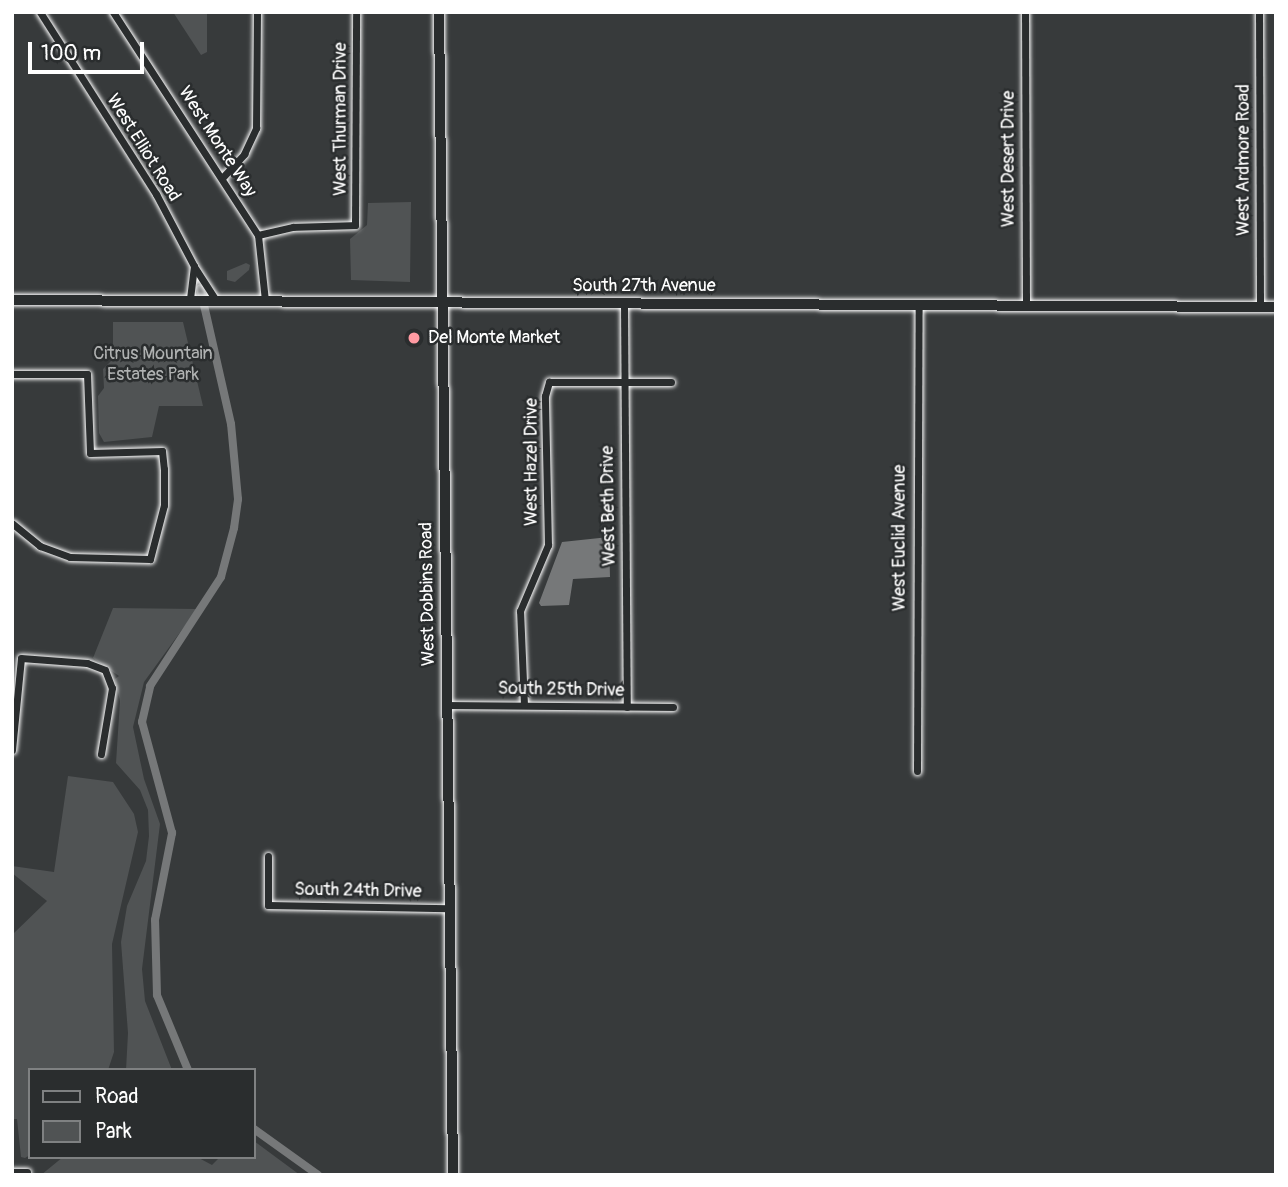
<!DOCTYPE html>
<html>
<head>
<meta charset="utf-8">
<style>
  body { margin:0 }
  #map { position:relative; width:1288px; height:1187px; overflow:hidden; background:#373a3b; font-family:Pangolin,sans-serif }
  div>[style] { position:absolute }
  .green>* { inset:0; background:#505354 }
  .water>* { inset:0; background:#767879 }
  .canal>* { height:8px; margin:-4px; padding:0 4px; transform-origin:4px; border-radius:4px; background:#767879 }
  .roads { filter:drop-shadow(0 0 2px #fff) drop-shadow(0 0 2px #fff) }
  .street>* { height:7px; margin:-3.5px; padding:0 3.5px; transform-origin:3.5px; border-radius:3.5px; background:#2a2d2e }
  .secondary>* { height:10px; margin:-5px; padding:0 5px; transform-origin:5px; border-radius:5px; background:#2a2d2e }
  .dots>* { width:19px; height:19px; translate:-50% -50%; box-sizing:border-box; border:4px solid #2a2d2e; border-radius:50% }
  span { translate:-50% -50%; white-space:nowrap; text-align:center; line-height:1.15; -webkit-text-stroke:5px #2a2d2e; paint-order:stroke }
  .street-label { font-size:18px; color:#fff }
  .poi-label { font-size:18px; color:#fff }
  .left { translate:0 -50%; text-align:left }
  .park-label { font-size:18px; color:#b0b2b2 }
  .frame { position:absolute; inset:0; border:14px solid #fff; pointer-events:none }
  .legend { position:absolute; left:28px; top:1068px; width:228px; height:91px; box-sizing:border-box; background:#2a2d2e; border:2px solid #7f8182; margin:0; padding:9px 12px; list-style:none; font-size:21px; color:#fff }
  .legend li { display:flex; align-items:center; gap:14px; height:35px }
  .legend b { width:35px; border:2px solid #7f8182 }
  .scale { position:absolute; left:28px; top:42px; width:116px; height:32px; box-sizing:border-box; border:4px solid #fff; border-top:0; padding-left:9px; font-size:21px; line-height:24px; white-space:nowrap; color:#fff; -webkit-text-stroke:5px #2a2d2e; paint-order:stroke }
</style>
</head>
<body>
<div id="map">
  <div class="green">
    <i style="clip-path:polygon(173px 12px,207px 12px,207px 52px,201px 55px)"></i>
    <i style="clip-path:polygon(411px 202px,410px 282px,351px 280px,350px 239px,367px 225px,368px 203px)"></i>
    <i style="clip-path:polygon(246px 263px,250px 265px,249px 270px,235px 282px,227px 280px,227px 271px)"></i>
    <i style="clip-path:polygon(113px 322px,183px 322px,203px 406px,159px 406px,152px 437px,104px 442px,99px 433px,98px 396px,104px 388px,103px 369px,113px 359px)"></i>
    <i style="clip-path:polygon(113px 608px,197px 609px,144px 682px,133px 727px,144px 779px,160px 824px,142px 969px,145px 1001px,172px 1070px,126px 1070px,128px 1033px,121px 942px,127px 906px,146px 861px,149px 836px,148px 810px,140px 790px,116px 763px,120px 701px,115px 679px,119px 676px,93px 658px)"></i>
    <i style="clip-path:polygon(68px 776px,113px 782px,134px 814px,138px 832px,112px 944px,114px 1052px,108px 1070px,30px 1070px,30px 1155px,25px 1158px,21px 1157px,17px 1119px,12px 1119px,12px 935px,47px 901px,12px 873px,12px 866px,54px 872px)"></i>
    <i style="clip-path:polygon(254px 1141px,300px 1175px,41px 1175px,63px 1157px,197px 1157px,212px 1165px,220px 1157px,254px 1157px)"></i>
  </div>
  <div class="water">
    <i style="clip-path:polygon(609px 537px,610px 577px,573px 579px,569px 605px,541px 606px,539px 603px,562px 542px)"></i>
  </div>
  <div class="canal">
    <i style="left:188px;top:1070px;width:81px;rotate:-112.5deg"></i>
    <i style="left:157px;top:995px;width:75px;rotate:-91.5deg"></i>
    <i style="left:155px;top:920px;width:89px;rotate:-78.9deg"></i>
    <i style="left:172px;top:833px;width:115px;rotate:-105.1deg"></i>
    <i style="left:142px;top:722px;width:37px;rotate:-77deg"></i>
    <i style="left:150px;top:686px;width:130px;rotate:-56.9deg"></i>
    <i style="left:221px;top:577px;width:51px;rotate:-75.1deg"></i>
    <i style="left:234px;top:528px;width:29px;rotate:-82deg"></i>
    <i style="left:238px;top:499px;width:75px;rotate:-95.3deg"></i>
    <i style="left:231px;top:424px;width:139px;rotate:-102.8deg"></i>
    <i style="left:254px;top:1129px;width:79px;rotate:35.7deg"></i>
  </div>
  <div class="roads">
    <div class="street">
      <i style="left:40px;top:12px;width:216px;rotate:57.5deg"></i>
      <i style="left:156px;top:194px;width:81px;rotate:62.2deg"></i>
      <i style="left:194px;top:266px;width:34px;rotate:97deg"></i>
      <i style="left:113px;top:12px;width:266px;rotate:57deg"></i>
      <i style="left:258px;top:235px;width:65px;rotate:83.9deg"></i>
      <i style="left:1025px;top:12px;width:294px;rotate:89.8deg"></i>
      <i style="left:1259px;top:12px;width:295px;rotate:89.8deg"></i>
      <i style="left:222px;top:178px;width:33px;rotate:-47deg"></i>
      <i style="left:244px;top:154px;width:29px;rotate:-65deg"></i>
      <i style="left:256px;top:128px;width:116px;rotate:-89.5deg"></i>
      <i style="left:258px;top:235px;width:36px;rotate:-13deg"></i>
      <i style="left:293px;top:227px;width:62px;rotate:-1.8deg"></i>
      <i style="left:355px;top:225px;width:213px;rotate:-89.7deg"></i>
      <i style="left:195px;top:268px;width:38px;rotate:57deg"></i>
      <i style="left:624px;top:304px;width:403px;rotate:89.6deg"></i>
      <i style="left:12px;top:374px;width:75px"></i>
      <i style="left:87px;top:374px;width:79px;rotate:87.8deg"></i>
      <i style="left:90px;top:453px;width:72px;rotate:-1.6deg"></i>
      <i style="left:162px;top:451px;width:18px;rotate:84deg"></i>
      <i style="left:164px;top:469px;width:36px;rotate:90deg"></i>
      <i style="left:164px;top:505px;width:56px;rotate:104.5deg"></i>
      <i style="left:150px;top:559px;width:80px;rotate:-178.6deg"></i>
      <i style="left:70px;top:557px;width:32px;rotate:-160deg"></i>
      <i style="left:40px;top:546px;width:36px;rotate:-141deg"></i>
      <i style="left:448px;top:705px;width:225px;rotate:0.5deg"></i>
      <i style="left:524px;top:705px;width:94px;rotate:-92.4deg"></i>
      <i style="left:520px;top:611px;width:72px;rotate:-67deg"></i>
      <i style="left:548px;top:545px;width:149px;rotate:-91.2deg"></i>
      <i style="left:545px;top:396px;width:15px;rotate:-74deg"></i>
      <i style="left:549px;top:382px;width:122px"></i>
      <i style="left:12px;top:750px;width:92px;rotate:-84.4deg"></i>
      <i style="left:21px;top:658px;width:66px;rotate:4.3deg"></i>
      <i style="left:87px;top:663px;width:19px;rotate:21deg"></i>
      <i style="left:105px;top:670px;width:19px;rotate:69deg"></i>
      <i style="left:112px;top:688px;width:67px;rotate:99.5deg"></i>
      <i style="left:917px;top:771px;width:465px;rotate:-89.8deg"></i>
      <i style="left:268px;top:856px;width:49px;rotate:90deg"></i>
      <i style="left:268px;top:905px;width:180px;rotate:1deg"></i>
      <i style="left:12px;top:1172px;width:15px"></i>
    </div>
    <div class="secondary">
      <i style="left:439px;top:12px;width:1163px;rotate:89.31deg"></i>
      <i style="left:12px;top:300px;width:1264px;rotate:0.32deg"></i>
    </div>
  </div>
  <div class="dots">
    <i style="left:414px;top:338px;background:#ff9aa2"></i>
  </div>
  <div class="street-label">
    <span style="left:341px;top:119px;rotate:-90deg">West Thurman Drive</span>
    <span style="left:217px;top:142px;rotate:57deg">West Monte Way</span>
    <span style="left:143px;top:148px;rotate:58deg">West Elliot Road</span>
    <span style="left:1009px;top:159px;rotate:-90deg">West Desert Drive</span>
    <span style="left:1244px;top:160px;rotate:-90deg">West Ardmore Road</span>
    <span style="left:644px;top:286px">South 27th Avenue</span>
    <span style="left:532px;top:462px;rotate:-90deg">West Hazel Drive</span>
    <span style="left:609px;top:506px;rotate:-91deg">West Beth Drive</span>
    <span style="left:900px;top:538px;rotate:-90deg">West Euclid Avenue</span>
    <span style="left:428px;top:594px;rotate:-91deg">West Dobbins Road</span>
    <span style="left:561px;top:690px;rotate:1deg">South 25th Drive</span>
    <span style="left:358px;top:891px;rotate:1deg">South 24th Drive</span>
  </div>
  <div class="poi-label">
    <span class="left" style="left:428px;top:338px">Del Monte Market</span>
  </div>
  <div class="park-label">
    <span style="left:153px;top:365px">Citrus Mountain<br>Estates Park</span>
  </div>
  <div class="frame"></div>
  <ul class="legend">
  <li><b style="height:9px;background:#2a2d2e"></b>Road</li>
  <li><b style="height:19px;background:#505354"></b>Park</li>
  </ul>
  <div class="scale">100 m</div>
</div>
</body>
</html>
